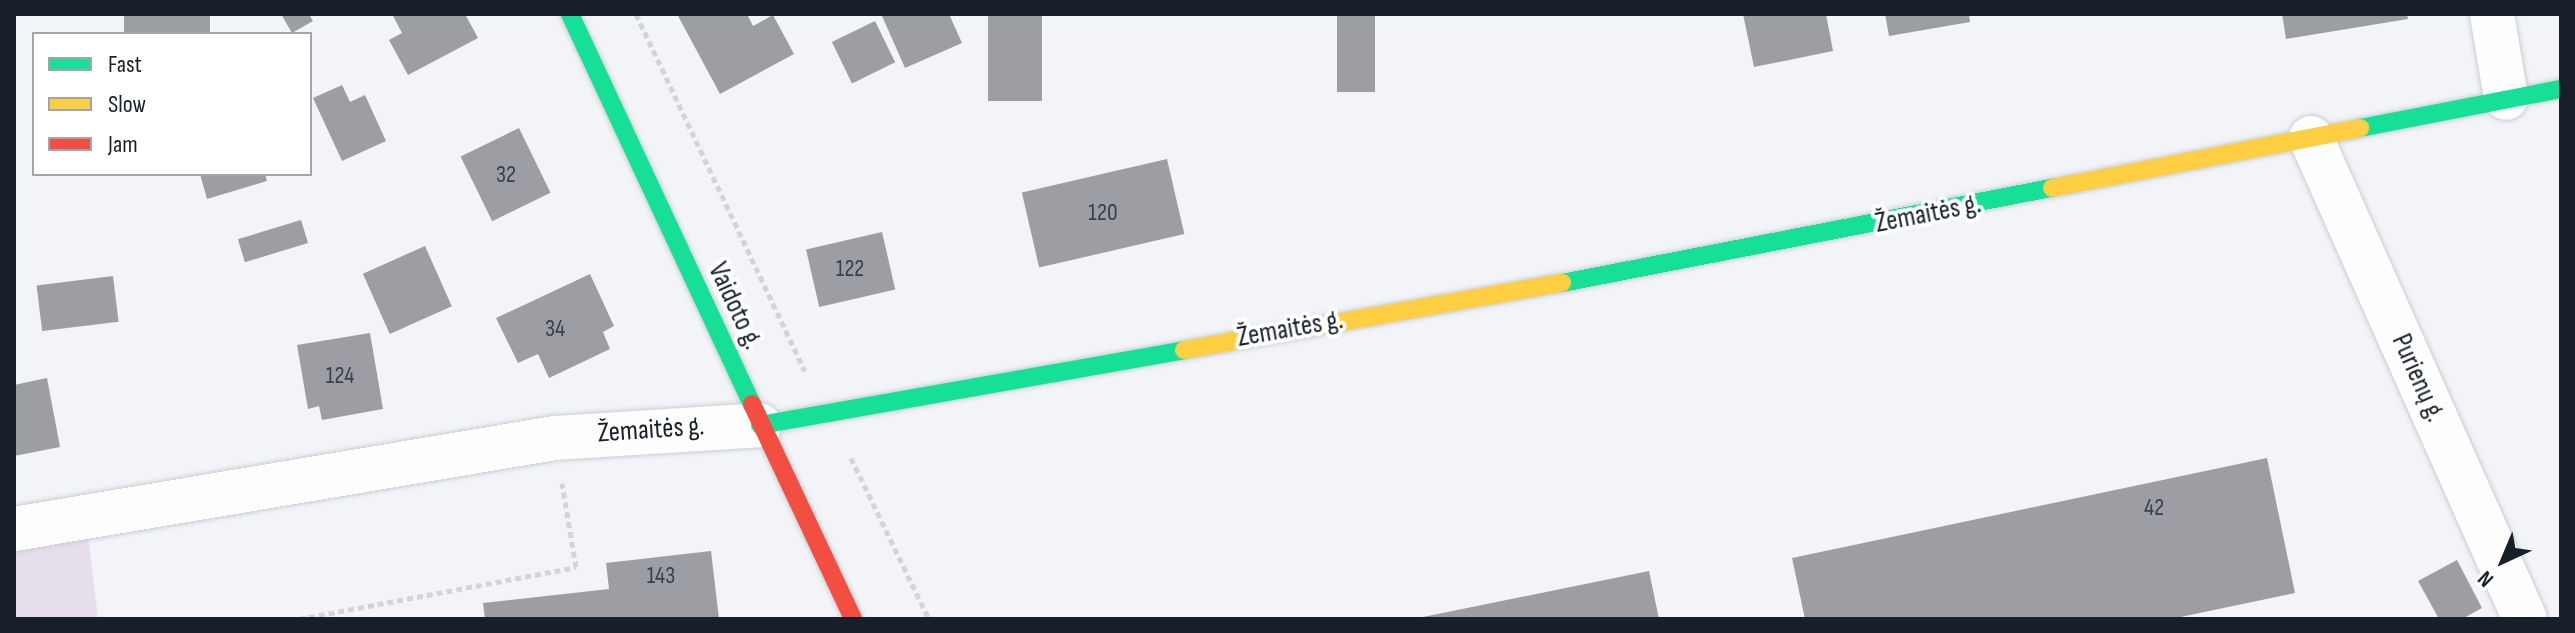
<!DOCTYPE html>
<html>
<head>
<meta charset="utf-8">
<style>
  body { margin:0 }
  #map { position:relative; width:2575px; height:633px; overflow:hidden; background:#f2f4f7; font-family:"Sofia Sans Condensed",sans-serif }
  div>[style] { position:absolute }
  .green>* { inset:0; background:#e7deec }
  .building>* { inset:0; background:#9d9ea4; transform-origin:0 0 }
  .path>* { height:5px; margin-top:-2.5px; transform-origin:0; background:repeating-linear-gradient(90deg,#d2d4d5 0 6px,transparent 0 10px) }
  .roads { filter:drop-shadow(0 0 2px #cacfd5) drop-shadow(0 0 2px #cacfd5) }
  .street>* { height:44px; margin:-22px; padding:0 22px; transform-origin:22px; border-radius:22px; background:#fdfdfe }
  .fast>* { height:18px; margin:-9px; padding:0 9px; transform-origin:9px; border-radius:9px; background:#16e098 }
  .slow>* { height:18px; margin:-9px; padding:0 9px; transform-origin:9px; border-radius:9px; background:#ffcf43 }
  .jam>* { height:18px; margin:-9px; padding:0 9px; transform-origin:9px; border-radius:9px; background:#f24e42 }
  span { translate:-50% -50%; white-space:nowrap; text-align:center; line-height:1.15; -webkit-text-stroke:8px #fff; paint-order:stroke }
  .number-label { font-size:24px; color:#384048 }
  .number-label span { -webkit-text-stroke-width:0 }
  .street-label { font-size:28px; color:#17202a }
  .frame { position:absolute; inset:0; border:16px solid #17202a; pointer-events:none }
  .legend { position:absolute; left:32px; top:32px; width:280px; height:144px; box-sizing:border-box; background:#fff; border:2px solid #a2a6aa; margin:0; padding:10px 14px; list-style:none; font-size:24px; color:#17202a }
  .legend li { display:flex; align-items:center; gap:16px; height:40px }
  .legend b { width:40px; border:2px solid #a2a6aa }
  .north { position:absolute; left:2463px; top:521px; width:80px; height:80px; -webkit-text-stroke:6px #fff; paint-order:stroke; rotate:224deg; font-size:22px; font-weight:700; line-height:32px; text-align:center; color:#17202a }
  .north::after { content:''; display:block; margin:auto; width:28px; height:36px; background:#17202a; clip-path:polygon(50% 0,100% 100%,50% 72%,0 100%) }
</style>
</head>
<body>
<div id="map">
  <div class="green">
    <i style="clip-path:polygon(86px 517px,98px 619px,14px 619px,14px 529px)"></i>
  </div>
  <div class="building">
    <i style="left:124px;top:14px;width:86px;height:20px"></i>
    <i style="clip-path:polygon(281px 14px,309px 14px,313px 21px,292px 33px)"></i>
    <i style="clip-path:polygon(392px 14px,465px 14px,478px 38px,408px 75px,389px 40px,402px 33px)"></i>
    <i style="clip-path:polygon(677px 14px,747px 14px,753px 26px,773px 15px,794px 54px,720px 94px)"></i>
    <i style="clip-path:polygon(949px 14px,962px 43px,905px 68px,882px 16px)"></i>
    <i style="left:988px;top:14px;width:54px;height:87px"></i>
    <i style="left:1337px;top:14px;width:38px;height:78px"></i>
    <i style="clip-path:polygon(1743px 14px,1826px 14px,1833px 51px,1754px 67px)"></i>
    <i style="clip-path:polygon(1885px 14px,1969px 14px,1970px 22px,1889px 36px)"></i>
    <i style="clip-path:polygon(2282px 14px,2407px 14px,2408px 19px,2286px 39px)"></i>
    <i style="left:875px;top:21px;width:46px;height:48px;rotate:64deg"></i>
    <i style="clip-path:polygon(342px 85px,350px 102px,365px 95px,386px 141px,342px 161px,313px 98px)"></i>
    <i style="left:519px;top:128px;width:72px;height:65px;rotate:64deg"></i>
    <i style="left:1167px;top:159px;width:77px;height:149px;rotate:77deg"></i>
    <i style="clip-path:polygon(200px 174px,265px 174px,267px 181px,207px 199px)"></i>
    <i style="left:301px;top:220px;width:24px;height:66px;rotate:73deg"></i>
    <i style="left:882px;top:232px;width:59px;height:78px;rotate:77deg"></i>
    <i style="left:425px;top:246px;width:66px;height:68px;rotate:66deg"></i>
    <i style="clip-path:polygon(590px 274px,614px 326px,603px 332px,610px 349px,549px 378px,538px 354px,518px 363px,496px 318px)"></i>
    <i style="left:113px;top:276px;width:46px;height:77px;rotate:83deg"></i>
    <i style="clip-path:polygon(370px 333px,383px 409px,322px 420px,319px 406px,308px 409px,297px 345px)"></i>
    <i style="clip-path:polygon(47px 378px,60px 447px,14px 456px,14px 385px)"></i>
    <i style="clip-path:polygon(2267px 458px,2295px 593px,2171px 619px,1805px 619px,1792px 558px)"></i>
    <i style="clip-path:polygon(711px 551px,719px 619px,485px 619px,483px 603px,609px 589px,606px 563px)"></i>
    <i style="clip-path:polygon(2457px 560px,2482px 608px,2462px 619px,2439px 619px,2418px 581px)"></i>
    <i style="clip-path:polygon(1649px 571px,1659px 619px,1419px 619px,1418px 618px)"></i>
  </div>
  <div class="path">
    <i style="left:636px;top:14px;width:395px;rotate:64.7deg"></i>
    <i style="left:851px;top:458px;width:179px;rotate:64.2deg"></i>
    <i style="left:299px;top:619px;width:282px;rotate:-10.6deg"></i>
    <i style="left:576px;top:567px;width:85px;rotate:-99.5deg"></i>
  </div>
  <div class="roads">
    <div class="street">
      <i style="left:2492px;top:14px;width:85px;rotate:80.5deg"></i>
      <i style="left:2311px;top:138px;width:526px;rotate:66.02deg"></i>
      <i style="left:14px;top:529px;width:549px;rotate:-9.55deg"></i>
      <i style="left:555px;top:438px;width:205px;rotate:-3.6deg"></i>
    </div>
    <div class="fast">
      <i style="left:570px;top:14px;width:430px;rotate:65deg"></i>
      <i style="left:2360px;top:128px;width:205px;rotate:-11deg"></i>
      <i style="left:1562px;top:283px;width:499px;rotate:-11deg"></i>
      <i style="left:760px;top:425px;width:431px;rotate:-10deg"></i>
    </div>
    <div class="slow">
      <i style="left:2052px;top:188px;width:314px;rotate:-11deg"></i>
      <i style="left:1184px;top:350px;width:384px;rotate:-10.1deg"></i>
    </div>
    <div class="jam">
      <i style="left:752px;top:404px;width:238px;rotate:64.8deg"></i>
    </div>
  </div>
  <div class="number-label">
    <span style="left:506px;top:175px">32</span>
    <span style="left:1103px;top:213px">120</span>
    <span style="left:850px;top:269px">122</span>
    <span style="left:555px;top:329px">34</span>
    <span style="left:340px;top:376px">124</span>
    <span style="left:2154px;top:508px">42</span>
    <span style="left:661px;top:576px">143</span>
  </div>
  <div class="street-label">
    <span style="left:1928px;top:214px;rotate:-11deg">Žemaitės g.</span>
    <span style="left:735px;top:306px;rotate:65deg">Vaidoto g.</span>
    <span style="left:1290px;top:329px;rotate:-10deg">Žemaitės g.</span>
    <span style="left:2418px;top:378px;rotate:66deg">Purienų g.</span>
    <span style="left:651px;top:430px;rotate:-4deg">Žemaitės g.</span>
  </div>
  <div class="frame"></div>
  <ul class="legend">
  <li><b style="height:10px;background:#16e098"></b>Fast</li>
  <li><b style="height:10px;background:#ffcf43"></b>Slow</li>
  <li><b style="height:10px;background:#f24e42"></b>Jam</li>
  </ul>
  <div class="north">N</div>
</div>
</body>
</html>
